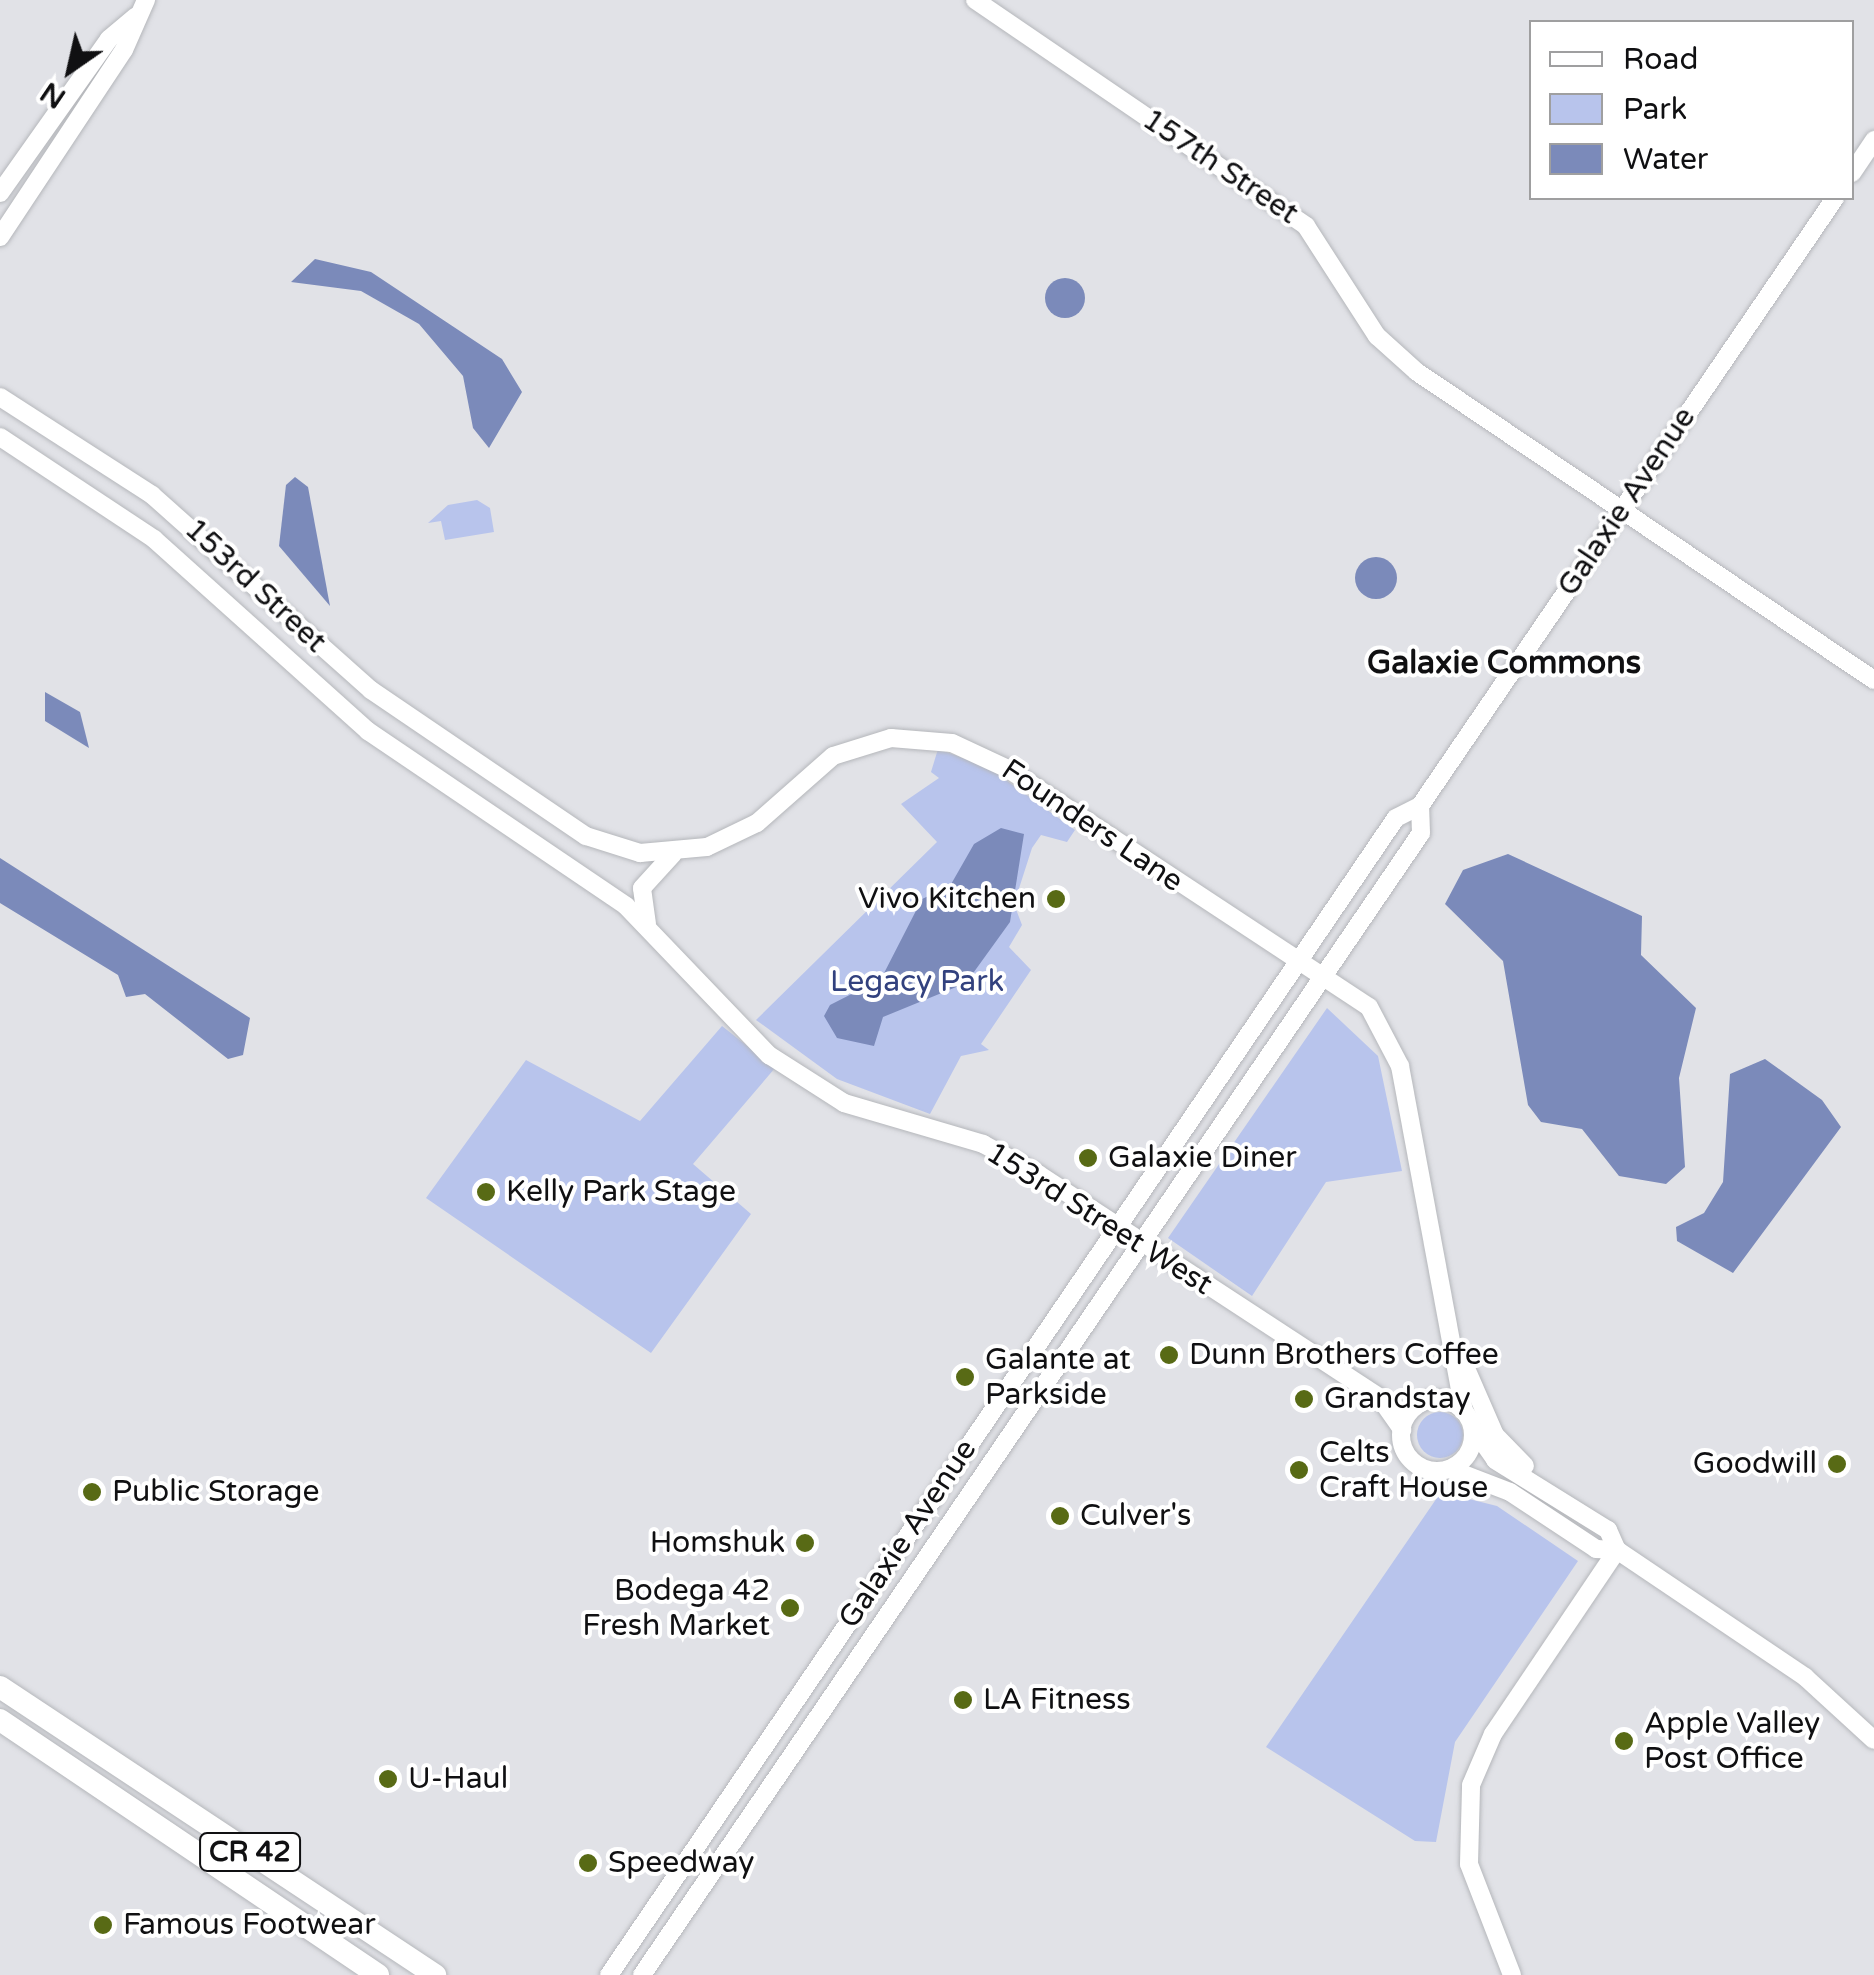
<!DOCTYPE html>
<html>
<head>
<meta charset="utf-8">
<style>
  body { margin:0 }
  #map { position:relative; width:1874px; height:1975px; overflow:hidden; background:#e1e2e7; font-family:"Varela Round",sans-serif }
  div>[style] { position:absolute }
  .green>* { inset:0; background:#b8c4ec }
  .round { border-radius:50% }
  .water>* { inset:0; background:#7b8aba }
  .roads { filter:drop-shadow(0 0 2px #b5b7bb) drop-shadow(0 0 2px #b5b7bb) }
  .tertiary>* { height:18px; margin:-9px; padding:0 9px; transform-origin:9px; border-radius:9px; background:#fff }
  .tertiary>.ring { margin:-9px; padding:0; box-sizing:content-box; background:none; border:18px solid #fff; border-radius:50% }
  .trunk>* { height:22px; margin:-11px; padding:0 11px; transform-origin:11px; border-radius:11px; background:#fff }
  .dots>* { width:28px; height:28px; translate:-50% -50%; box-sizing:border-box; border:5px solid #fff; border-radius:50% }
  span { translate:-50% -50%; white-space:nowrap; text-align:center; line-height:1.15; -webkit-text-stroke:8px #fff; paint-order:stroke }
  .shield-label span { padding:2px 8px; background:#fff; border:2px solid; border-radius:8px; -webkit-text-stroke-width:0 }
  .shield-label { font-size:28px; color:#101012; font-weight:700 }
  .street-label { font-size:30px; color:#101012 }
  .poi-label { font-size:30px; color:#101012 }
  .right { translate:-100% -50%; text-align:right }
  .left { translate:0 -50%; text-align:left }
  .park-label { font-size:30px; color:#32417e }
  .neighbourhood-label { font-size:32px; color:#101012; font-weight:700 }
  .legend { position:absolute; left:1529px; top:20px; width:325px; height:180px; box-sizing:border-box; background:#fff; border:2px solid #9f9fa0; margin:0; padding:12px 18px; list-style:none; font-size:30px; color:#101012 }
  .legend li { display:flex; align-items:center; gap:20px; height:50px }
  .legend b { width:50px; border:2px solid #9f9fa0 }
  .north { position:absolute; left:20px; top:20px; width:100px; height:100px; -webkit-text-stroke:8px #fff; paint-order:stroke; rotate:214deg; font-size:28px; font-weight:700; line-height:40px; text-align:center; color:#101012 }
  .north::after { content:''; display:block; margin:auto; width:35px; height:45px; background:#101012; clip-path:polygon(50% 0,100% 100%,50% 72%,0 100%) }
</style>
</head>
<body>
<div id="map">
  <div class="green">
    <i style="clip-path:polygon(477px 500px,490px 508px,494px 532px,445px 540px,441px 521px,428px 523px,448px 505px)"></i>
    <i style="clip-path:polygon(938px 749px,988px 767px,1075px 830px,1067px 842px,1041px 835px,1032px 848px,1014px 904px,1022px 925px,1009px 947px,1031px 970px,981px 1044px,989px 1050px,961px 1056px,930px 1114px,837px 1079px,756px 1020px,937px 842px,901px 804px,939px 778px,931px 772px)"></i>
    <i style="clip-path:polygon(1327px 1008px,1378px 1056px,1402px 1171px,1326px 1182px,1252px 1296px,1168px 1238px)"></i>
    <i style="clip-path:polygon(722px 1026px,775px 1068px,693px 1164px,751px 1214px,651px 1353px,426px 1198px,526px 1060px,640px 1121px)"></i>
    <i class="round" style="left:1417px;top:1412px;width:46px;height:46px"></i>
    <i style="clip-path:polygon(1441px 1492px,1497px 1506px,1578px 1561px,1455px 1742px,1436px 1842px,1415px 1841px,1266px 1747px)"></i>
  </div>
  <div class="water">
    <i style="clip-path:polygon(315px 259px,371px 272px,502px 359px,522px 392px,489px 448px,473px 428px,463px 376px,419px 324px,361px 291px,291px 282px)"></i>
    <i class="round" style="left:1045px;top:278px;width:40px;height:40px"></i>
    <i style="clip-path:polygon(295px 477px,308px 487px,330px 606px,279px 546px,286px 485px)"></i>
    <i class="round" style="left:1355px;top:557px;width:42px;height:42px"></i>
    <i style="clip-path:polygon(45px 692px,80px 712px,89px 748px,45px 721px)"></i>
    <i style="clip-path:polygon(1001px 828px,1024px 834px,1010px 922px,966px 983px,883px 1017px,874px 1046px,837px 1038px,824px 1016px,830px 1005px,881px 979px,922px 899px,950px 886px,974px 844px)"></i>
    <i style="clip-path:polygon(1508px 854px,1642px 916px,1641px 955px,1696px 1008px,1679px 1078px,1685px 1167px,1666px 1184px,1619px 1176px,1582px 1129px,1541px 1122px,1528px 1105px,1503px 961px,1445px 904px,1463px 870px)"></i>
    <i style="clip-path:polygon(0 858px,250px 1018px,243px 1055px,228px 1059px,145px 994px,126px 997px,118px 975px,0 903px)"></i>
    <i style="clip-path:polygon(1765px 1059px,1822px 1100px,1841px 1127px,1733px 1273px,1677px 1241px,1676px 1227px,1704px 1213px,1723px 1182px,1730px 1074px)"></i>
  </div>
  <div class="roads">
    <div class="tertiary">
      <i style="left:975px;top:0;width:401px;rotate:34.3deg"></i>
      <i style="left:1306px;top:226px;width:131px;rotate:57.2deg"></i>
      <i style="left:1377px;top:336px;width:54px;rotate:42deg"></i>
      <i style="left:1417px;top:372px;width:551px;rotate:33.98deg"></i>
      <i style="left:1852px;top:173px;width:40px;rotate:-56deg"></i>
      <i style="left:0;top:193px;width:189px;rotate:-54.7deg"></i>
      <i style="left:109px;top:39px;width:35px;rotate:-40deg"></i>
      <i style="left:0;top:237px;width:224px;rotate:-56.5deg"></i>
      <i style="left:124px;top:50px;width:55px;rotate:-66.3deg"></i>
      <i style="left:0;top:397px;width:181px;rotate:32.8deg"></i>
      <i style="left:152px;top:495px;width:293px;rotate:41.7deg"></i>
      <i style="left:371px;top:690px;width:260px;rotate:34.2deg"></i>
      <i style="left:586px;top:836px;width:57px;rotate:17.5deg"></i>
      <i style="left:640px;top:853px;width:67px;rotate:-5.1deg"></i>
      <i style="left:707px;top:847px;width:55px;rotate:-25.6deg"></i>
      <i style="left:757px;top:823px;width:101px;rotate:-41.4deg"></i>
      <i style="left:833px;top:756px;width:61px;rotate:-17.2deg"></i>
      <i style="left:891px;top:738px;width:61px;rotate:4.7deg"></i>
      <i style="left:952px;top:743px;width:62px;rotate:24.9deg"></i>
      <i style="left:1008px;top:769px;width:432px;rotate:33.4deg"></i>
      <i style="left:1369px;top:1007px;width:67px;rotate:62.3deg"></i>
      <i style="left:1400px;top:1066px;width:351px;rotate:79.5deg"></i>
      <i style="left:0;top:437px;width:185px;rotate:33.5deg"></i>
      <i style="left:154px;top:539px;width:288px;rotate:41.9deg"></i>
      <i style="left:368px;top:731px;width:312px;rotate:34.1deg"></i>
      <i style="left:626px;top:906px;width:207px;rotate:46.2deg"></i>
      <i style="left:769px;top:1055px;width:89px;rotate:32.6deg"></i>
      <i style="left:844px;top:1103px;width:145px;rotate:16.4deg"></i>
      <i style="left:983px;top:1144px;width:63px;rotate:28.6deg"></i>
      <i style="left:1038px;top:1174px;width:409px;rotate:33.2deg"></i>
      <i style="left:1380px;top:1398px;width:39px;rotate:55deg"></i>
      <i style="left:647px;top:924px;width:36px;rotate:-98deg"></i>
      <i style="left:642px;top:888px;width:46px;rotate:-47.6deg"></i>
      <i style="left:1465px;top:1366px;width:75px;rotate:66.5deg"></i>
      <i style="left:1495px;top:1435px;width:43px;rotate:45.9deg"></i>
      <i class="ring" style="left:1401px;top:1399px;width:54px;height:54px"></i>
      <i style="left:1473px;top:1428px;width:39px;rotate:55deg"></i>
      <i style="left:1495px;top:1460px;width:133px;rotate:31.8deg"></i>
      <i style="left:1608px;top:1530px;width:22px;rotate:66deg"></i>
      <i style="left:1450px;top:1469px;width:64px;rotate:21deg"></i>
      <i style="left:1510px;top:1492px;width:103px;rotate:33.5deg"></i>
      <i style="left:1596px;top:1549px;width:21px;rotate:3deg"></i>
      <i style="left:1617px;top:1550px;width:227px;rotate:34deg"></i>
      <i style="left:1805px;top:1677px;width:93px;rotate:42.4deg"></i>
      <i style="left:609px;top:1975px;width:1399px;rotate:-55.78deg"></i>
      <i style="left:1396px;top:818px;width:27px;rotate:-27deg"></i>
      <i style="left:1420px;top:806px;width:736px;rotate:-55.68deg"></i>
      <i style="left:642px;top:1975px;width:1382px;rotate:-55.7deg"></i>
      <i style="left:1421px;top:833px;width:27px;rotate:-92deg"></i>
      <i style="left:1512px;top:1975px;width:119px;rotate:-111.2deg"></i>
      <i style="left:1469px;top:1864px;width:79px;rotate:-88.5deg"></i>
      <i style="left:1471px;top:1785px;width:56px;rotate:-66.7deg"></i>
      <i style="left:1493px;top:1734px;width:222px;rotate:-56deg"></i>
    </div>
    <div class="trunk">
      <i style="left:0;top:1687px;width:522px;rotate:33.51deg"></i>
      <i style="left:0;top:1720px;width:456px;rotate:34deg"></i>
    </div>
  </div>
  <div class="dots">
    <i style="left:1056px;top:899px;background:#586a15"></i>
    <i style="left:1088px;top:1158px;background:#586a15"></i>
    <i style="left:486px;top:1192px;background:#586a15"></i>
    <i style="left:1169px;top:1355px;background:#586a15"></i>
    <i style="left:965px;top:1377px;background:#586a15"></i>
    <i style="left:1304px;top:1399px;background:#586a15"></i>
    <i style="left:1837px;top:1464px;background:#586a15"></i>
    <i style="left:1299px;top:1470px;background:#586a15"></i>
    <i style="left:92px;top:1492px;background:#586a15"></i>
    <i style="left:1060px;top:1516px;background:#586a15"></i>
    <i style="left:805px;top:1543px;background:#586a15"></i>
    <i style="left:790px;top:1608px;background:#586a15"></i>
    <i style="left:963px;top:1700px;background:#586a15"></i>
    <i style="left:1624px;top:1741px;background:#586a15"></i>
    <i style="left:388px;top:1779px;background:#586a15"></i>
    <i style="left:588px;top:1863px;background:#586a15"></i>
    <i style="left:103px;top:1925px;background:#586a15"></i>
  </div>
  <div class="shield-label">
    <span style="left:250px;top:1852px">CR 42</span>
  </div>
  <div class="street-label">
    <span style="left:1220px;top:167px;rotate:34deg">157th Street</span>
    <span style="left:1627px;top:502px;rotate:-56deg">Galaxie Avenue</span>
    <span style="left:255px;top:586px;rotate:43deg">153rd Street</span>
    <span style="left:1092px;top:826px;rotate:34deg">Founders Lane</span>
    <span style="left:1099px;top:1219px;rotate:32deg">153rd Street West</span>
    <span style="left:908px;top:1534px;rotate:-56deg">Galaxie Avenue</span>
  </div>
  <div class="poi-label">
    <span class="right" style="left:1036px;top:899px">Vivo Kitchen</span>
    <span class="left" style="left:1108px;top:1158px">Galaxie Diner</span>
    <span class="left" style="left:506px;top:1192px">Kelly Park Stage</span>
    <span class="left" style="left:1189px;top:1355px">Dunn Brothers Coffee</span>
    <span class="left" style="left:985px;top:1377px">Galante at<br>Parkside</span>
    <span class="left" style="left:1324px;top:1399px">Grandstay</span>
    <span class="left" style="left:1319px;top:1470px">Celts<br>Craft House</span>
    <span class="right" style="left:1817px;top:1464px">Goodwill</span>
    <span class="left" style="left:112px;top:1492px">Public Storage</span>
    <span class="left" style="left:1080px;top:1516px">Culver's</span>
    <span class="right" style="left:785px;top:1543px">Homshuk</span>
    <span class="right" style="left:770px;top:1608px">Bodega 42<br>Fresh Market</span>
    <span class="left" style="left:983px;top:1700px">LA Fitness</span>
    <span class="left" style="left:1644px;top:1741px">Apple Valley<br>Post Office</span>
    <span class="left" style="left:408px;top:1779px">U-Haul</span>
    <span class="left" style="left:608px;top:1863px">Speedway</span>
    <span class="left" style="left:123px;top:1925px">Famous Footwear</span>
  </div>
  <div class="park-label">
    <span style="left:917px;top:982px">Legacy Park</span>
  </div>
  <div class="neighbourhood-label">
    <span style="left:1504px;top:663px">Galaxie Commons</span>
  </div>
  <ul class="legend">
  <li><b style="height:12px;background:#fff"></b>Road</li>
  <li><b style="height:28px;background:#b8c4ec"></b>Park</li>
  <li><b style="height:28px;background:#7b8aba"></b>Water</li>
  </ul>
  <div class="north">N</div>
</div>
</body>
</html>
